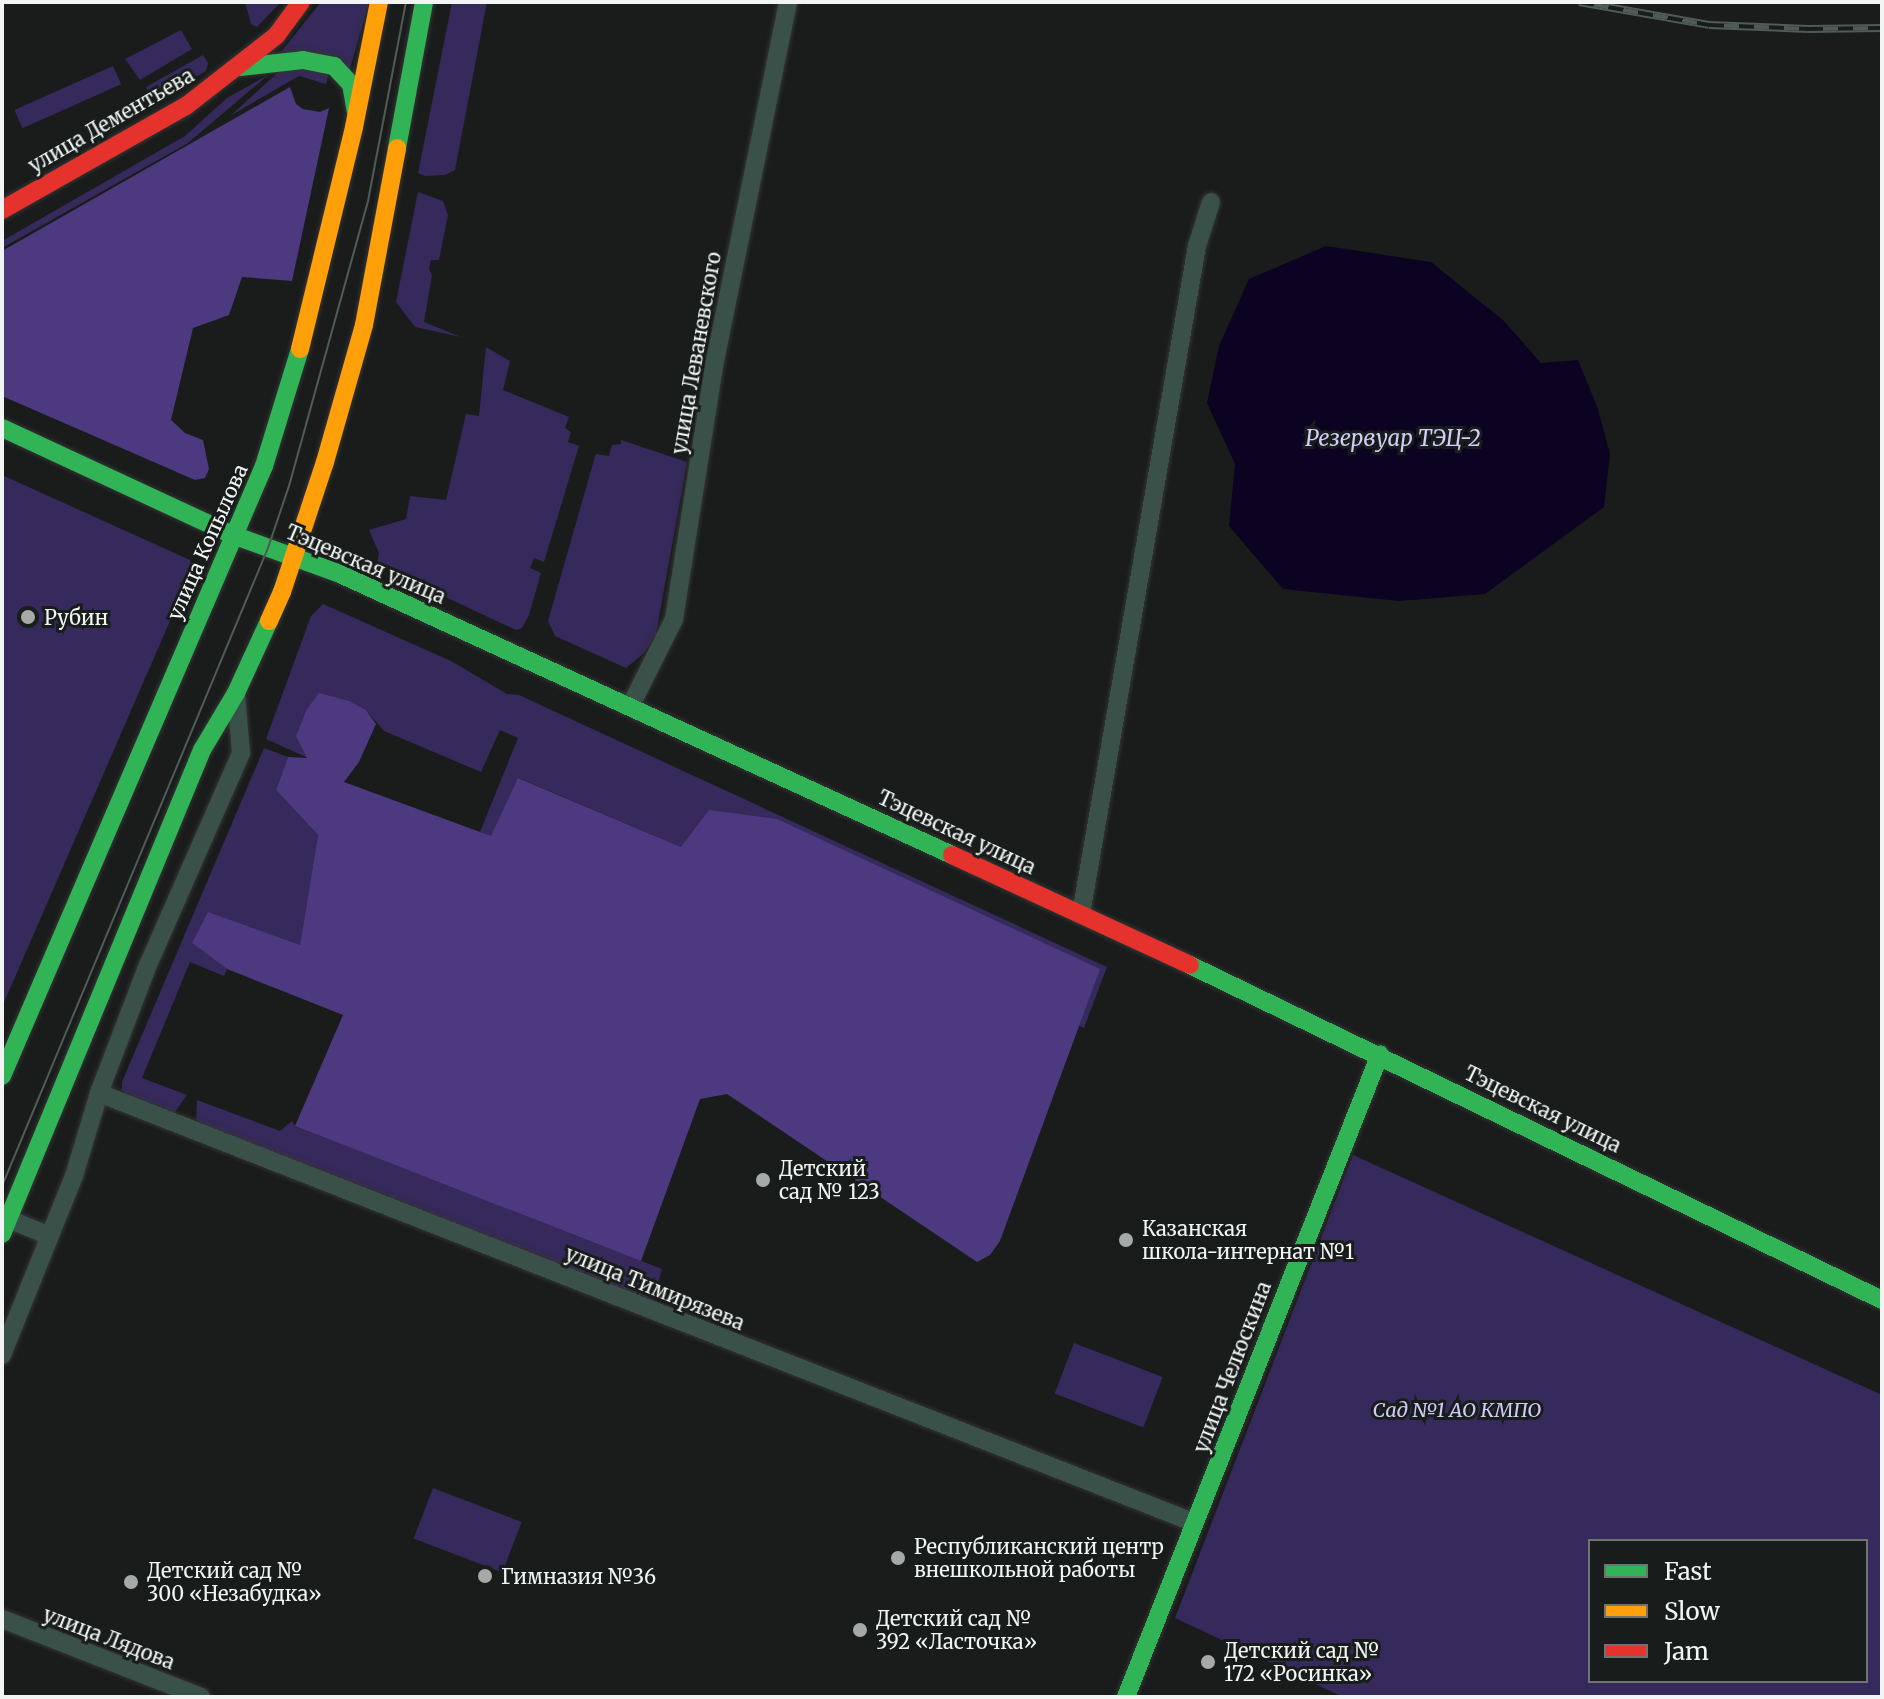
<!DOCTYPE html>
<html>
<head>
<meta charset="utf-8">
<style>
  body { margin:0 }
  #map { position:relative; width:1884px; height:1699px; overflow:hidden; background:#191c1b; font-family:Merriweather,serif }
  div>[style] { position:absolute }
  .green>* { inset:0; background:#36295b; transform-origin:0 0 }
  .forest>* { inset:0; background:#4c397f }
  .water>* { inset:0; background:#0b0321 }
  .roads { filter:drop-shadow(0 0 2px #343535) drop-shadow(0 0 2px #343535) }
  .street>* { height:18px; margin:-9px; padding:0 9px; transform-origin:9px; border-radius:9px; background:#3a514a }
  .fast>* { height:18px; margin:-9px; padding:0 9px; transform-origin:9px; border-radius:9px; background:#30b455 }
  .slow>* { height:18px; margin:-9px; padding:0 9px; transform-origin:9px; border-radius:9px; background:#ff9f0a }
  .jam>* { height:18px; margin:-9px; padding:0 9px; transform-origin:9px; border-radius:9px; background:#e5322d }
  .tram>* { height:2px; margin:-1px; padding:0 1px; transform-origin:1px; border-radius:1px; background:#4f5b57 }
  .rail>* { height:8px; margin-top:-4px; transform-origin:0; background:repeating-linear-gradient(90deg,#181d1b 0 15px,#4f5b57 0 30px); box-sizing:border-box; border-block:2px solid #4f5b57 }
  .dots>* { width:22px; height:22px; translate:-50% -50%; box-sizing:border-box; border:4px solid #181d1b; border-radius:50% }
  span { translate:-50% -50%; white-space:nowrap; text-align:center; line-height:1.15; -webkit-text-stroke:6px #181d1b; paint-order:stroke }
  .street-label { font-size:20px; color:#f2f5f4 }
  .poi-label { font-size:20px; color:#f2f5f4 }
  .left { translate:0 -50%; text-align:left }
  .park-label { font-size:20px; color:#d1c9f7; font-style:italic }
  .water-label { font-size:22px; color:#d3ccfa; font-style:italic }
  .frame { position:absolute; inset:0; border:4px solid #f2f5f4; pointer-events:none }
  .legend { position:absolute; left:1588px; top:1539px; width:280px; height:144px; box-sizing:border-box; background:#181d1b; border:2px solid #6f7372; margin:0; padding:10px 14px; list-style:none; font-size:24px; color:#f2f5f4 }
  .legend li { display:flex; align-items:center; gap:16px; height:40px }
  .legend b { width:40px; border:2px solid #6f7372 }
</style>
</head>
<body>
<div id="map">
  <div class="green">
    <i style="clip-path:polygon(245px 2px,281px 2px,257px 27px,251px 24px)"></i>
    <i style="clip-path:polygon(321px 2px,369px 2px,349px 72px,276px 58px)"></i>
    <i style="clip-path:polygon(452px 2px,487px 2px,455px 170px,445px 175px,425px 176px,418px 173px)"></i>
    <i style="clip-path:polygon(181px 30px,192px 49px,140px 80px,125px 59px)"></i>
    <i style="clip-path:polygon(203px 55px,208px 63px,206px 71px,161px 98px,150px 95px,146px 87px)"></i>
    <i style="left:113px;top:66px;width:20px;height:108px;rotate:66deg"></i>
    <i style="clip-path:polygon(284px 67px,329px 71px,326px 84px,299px 76px,230px 116px)"></i>
    <i style="clip-path:polygon(268px 75px,188px 143px,2px 248px,2px 241px,185px 136px,227px 98px)"></i>
    <i style="clip-path:polygon(418px 192px,443px 201px,448px 215px,439px 260px,431px 260px,429px 269px,432px 275px,424px 322px,461px 337px,415px 327px,396px 302px)"></i>
    <i style="clip-path:polygon(486px 347px,510px 361px,503px 390px,569px 417px,565px 428px,571px 432px,568px 442px,579px 446px,544px 562px,534px 558px,530px 568px,541px 573px,529px 615px,522px 628px,516px 630px,377px 565px,379px 553px,369px 530px,406px 519px,410px 496px,446px 500px,466px 414px,479px 416px)"></i>
    <i style="clip-path:polygon(621px 440px,687px 462px,656px 634px,644px 653px,626px 668px,555px 636px,548px 621px,594px 460px,596px 454px,609px 456px,612px 445px,621px 444px)"></i>
    <i style="clip-path:polygon(2px 475px,190px 560px,191px 564px,187px 582px,2px 1007px)"></i>
    <i style="clip-path:polygon(323px 604px,451px 661px,507px 694px,519px 695px,1107px 967px,1084px 1028px,692px 848px,681px 847px,519px 778px,491px 837px,480px 832px,518px 738px,500px 730px,481px 772px,384px 731px,366px 710px,308px 758px,266px 739px,311px 616px)"></i>
    <i style="clip-path:polygon(264px 748px,288px 757px,276px 790px,318px 835px,300px 946px,192px 943px,227px 969px,224px 976px,190px 962px,142px 1078px,187px 1095px,175px 1112px,169px 1113px,128px 1096px,122px 1090px,122px 1082px)"></i>
    <i style="clip-path:polygon(197px 1100px,280px 1131px,292px 1121px,295px 1126px,662px 1269px,656px 1291px,647px 1298px,196px 1123px)"></i>
    <i style="clip-path:polygon(evenodd,1353px 1155px,1882px 1395px,1882px 1697px,1343px 1697px,1175px 1618px,1353px 1155px,1590px 1541px,1866px 1541px,1866px 1681px,1590px 1681px,1590px 1541px)"></i>
    <i style="left:1074px;top:1343px;width:95px;height:54px;rotate:21deg"></i>
    <i style="left:433px;top:1488px;width:95px;height:54px;rotate:21deg"></i>
  </div>
  <div class="forest">
    <i style="clip-path:polygon(290px 87px,296px 104px,303px 109px,320px 112px,329px 108px,292px 281px,242px 277px,229px 315px,193px 328px,171px 420px,185px 433px,203px 440px,209px 469px,205px 478px,195px 480px,2px 396px,2px 251px)"></i>
    <i style="clip-path:polygon(319px 693px,349px 701px,366px 710px,376px 724px,359px 762px,344px 782px,491px 836px,518px 778px,681px 847px,709px 810px,777px 819px,1100px 969px,1000px 1241px,990px 1255px,977px 1262px,727px 1094px,700px 1099px,641px 1261px,295px 1126px,343px 1015px,227px 969px,192px 943px,208px 912px,300px 945px,318px 835px,276px 790px,288px 757px,307px 758px,296px 736px,307px 709px)"></i>
  </div>
  <div class="water">
    <i style="clip-path:polygon(1326px 246px,1431px 262px,1504px 321px,1541px 363px,1578px 360px,1598px 409px,1610px 454px,1604px 507px,1485px 594px,1399px 601px,1283px 589px,1229px 526px,1235px 464px,1207px 403px,1219px 346px,1249px 279px)"></i>
  </div>
  <div class="roads">
    <div class="street">
      <i style="left:631px;top:705px;width:96px;rotate:-63.4deg"></i>
      <i style="left:674px;top:619px;width:261px;rotate:-81deg"></i>
      <i style="left:715px;top:361px;width:366px;rotate:-78.5deg"></i>
      <i style="left:1081px;top:914px;width:678px;rotate:-80.15deg"></i>
      <i style="left:1197px;top:246px;width:46px;rotate:-72.3deg"></i>
      <i style="left:99px;top:1093px;width:1177px;rotate:21.42deg"></i>
      <i style="left:8px;top:1219px;width:45px;rotate:22deg"></i>
      <i style="left:2px;top:1355px;width:193px;rotate:-68.1deg"></i>
      <i style="left:74px;top:1176px;width:87px;rotate:-73.2deg"></i>
      <i style="left:99px;top:1093px;width:137px;rotate:-69.1deg"></i>
      <i style="left:148px;top:965px;width:232px;rotate:-66.3deg"></i>
      <i style="left:241px;top:753px;width:60px;rotate:-94.8deg"></i>
      <i style="left:2px;top:1619px;width:214px;rotate:21.4deg"></i>
    </div>
    <div class="fast">
      <i style="left:240px;top:67px;width:63px;rotate:-6.3deg"></i>
      <i style="left:303px;top:60px;width:32px;rotate:11deg"></i>
      <i style="left:334px;top:66px;width:25px;rotate:47deg"></i>
      <i style="left:351px;top:84px;width:28px;rotate:80deg"></i>
      <i style="left:397px;top:148px;width:148px;rotate:-79.5deg"></i>
      <i style="left:2px;top:428px;width:255px;rotate:24.9deg"></i>
      <i style="left:233px;top:535px;width:114px;rotate:20deg"></i>
      <i style="left:340px;top:574px;width:673px;rotate:24.66deg"></i>
      <i style="left:1190px;top:965px;width:769px;rotate:25.83deg"></i>
      <i style="left:2px;top:1076px;width:664px;rotate:-66.76deg"></i>
      <i style="left:264px;top:466px;width:122px;rotate:-72.9deg"></i>
      <i style="left:2px;top:1234px;width:524px;rotate:-67.55deg"></i>
      <i style="left:202px;top:750px;width:66px;rotate:-59.2deg"></i>
      <i style="left:236px;top:693px;width:79px;rotate:-65.4deg"></i>
      <i style="left:1126px;top:1697px;width:691px;rotate:-68.44deg"></i>
    </div>
    <div class="slow">
      <i style="left:300px;top:349px;width:228px;rotate:-76.3deg"></i>
      <i style="left:354px;top:127px;width:127px;rotate:-78.7deg"></i>
      <i style="left:269px;top:621px;width:32px;rotate:-66deg"></i>
      <i style="left:282px;top:592px;width:137px;rotate:-71.7deg"></i>
      <i style="left:325px;top:462px;width:142px;rotate:-74.1deg"></i>
      <i style="left:364px;top:325px;width:180px;rotate:-79.4deg"></i>
    </div>
    <div class="jam">
      <i style="left:2px;top:210px;width:211px;rotate:-29.5deg"></i>
      <i style="left:186px;top:106px;width:114px;rotate:-37.9deg"></i>
      <i style="left:276px;top:36px;width:42px;rotate:-53.7deg"></i>
      <i style="left:952px;top:855px;width:262px;rotate:24.8deg"></i>
    </div>
  </div>
  <div class="tram">
    <i style="left:2px;top:1186px;width:691px;rotate:-67.37deg"></i>
    <i style="left:268px;top:548px;width:65px;rotate:-71.3deg"></i>
    <i style="left:289px;top:486px;width:296px;rotate:-74.5deg"></i>
    <i style="left:368px;top:201px;width:203px;rotate:-79.2deg"></i>
  </div>
  <div class="rail">
    <i style="left:1579px;top:2px;width:132px;rotate:10deg"></i>
    <i style="left:1709px;top:25px;width:99px;rotate:2.3deg"></i>
    <i style="left:1808px;top:29px;width:74px;rotate:-0.8deg"></i>
  </div>
  <div class="dots">
    <i style="left:28px;top:617px;background:#a6a9a8"></i>
    <i style="left:763px;top:1180px;background:#a6a9a8"></i>
    <i style="left:1126px;top:1240px;background:#a6a9a8"></i>
    <i style="left:898px;top:1558px;background:#a6a9a8"></i>
    <i style="left:485px;top:1576px;background:#a6a9a8"></i>
    <i style="left:131px;top:1582px;background:#a6a9a8"></i>
    <i style="left:860px;top:1630px;background:#a6a9a8"></i>
    <i style="left:1208px;top:1662px;background:#a6a9a8"></i>
  </div>
  <div class="street-label">
    <span style="left:111px;top:120px;rotate:-30deg">улица Дементьева</span>
    <span style="left:696px;top:353px;rotate:-80deg">улица Леваневского</span>
    <span style="left:207px;top:542px;rotate:-66deg">улица Копылова</span>
    <span style="left:366px;top:564px;rotate:23deg">Тэцевская улица</span>
    <span style="left:957px;top:832px;rotate:25deg">Тэцевская улица</span>
    <span style="left:1543px;top:1109px;rotate:26deg">Тэцевская улица</span>
    <span style="left:655px;top:1288px;rotate:22deg">улица Тимирязева</span>
    <span style="left:1232px;top:1367px;rotate:-69deg">улица Челюскина</span>
    <span style="left:109px;top:1638px;rotate:21deg">улица Лядова</span>
  </div>
  <div class="poi-label">
    <span class="left" style="left:44px;top:617px">Рубин</span>
    <span class="left" style="left:779px;top:1180px">Детский<br>сад № 123</span>
    <span class="left" style="left:1142px;top:1240px">Казанская<br>школа-интернат №1</span>
    <span class="left" style="left:914px;top:1558px">Республиканский центр<br>внешкольной работы</span>
    <span class="left" style="left:147px;top:1582px">Детский сад №<br>300 «Незабудка»</span>
    <span class="left" style="left:501px;top:1576px">Гимназия №36</span>
    <span class="left" style="left:876px;top:1630px">Детский сад №<br>392 «Ласточка»</span>
    <span class="left" style="left:1224px;top:1662px">Детский сад №<br>172 «Росинка»</span>
  </div>
  <div class="park-label">
    <span style="left:1457px;top:1409px">Сад №1 АО КМПО</span>
  </div>
  <div class="water-label">
    <span style="left:1393px;top:439px">Резервуар ТЭЦ-2</span>
  </div>
  <div class="frame"></div>
  <ul class="legend">
  <li><b style="height:10px;background:#30b455"></b>Fast</li>
  <li><b style="height:10px;background:#ff9f0a"></b>Slow</li>
  <li><b style="height:10px;background:#e5322d"></b>Jam</li>
  </ul>
</div>
</body>
</html>
